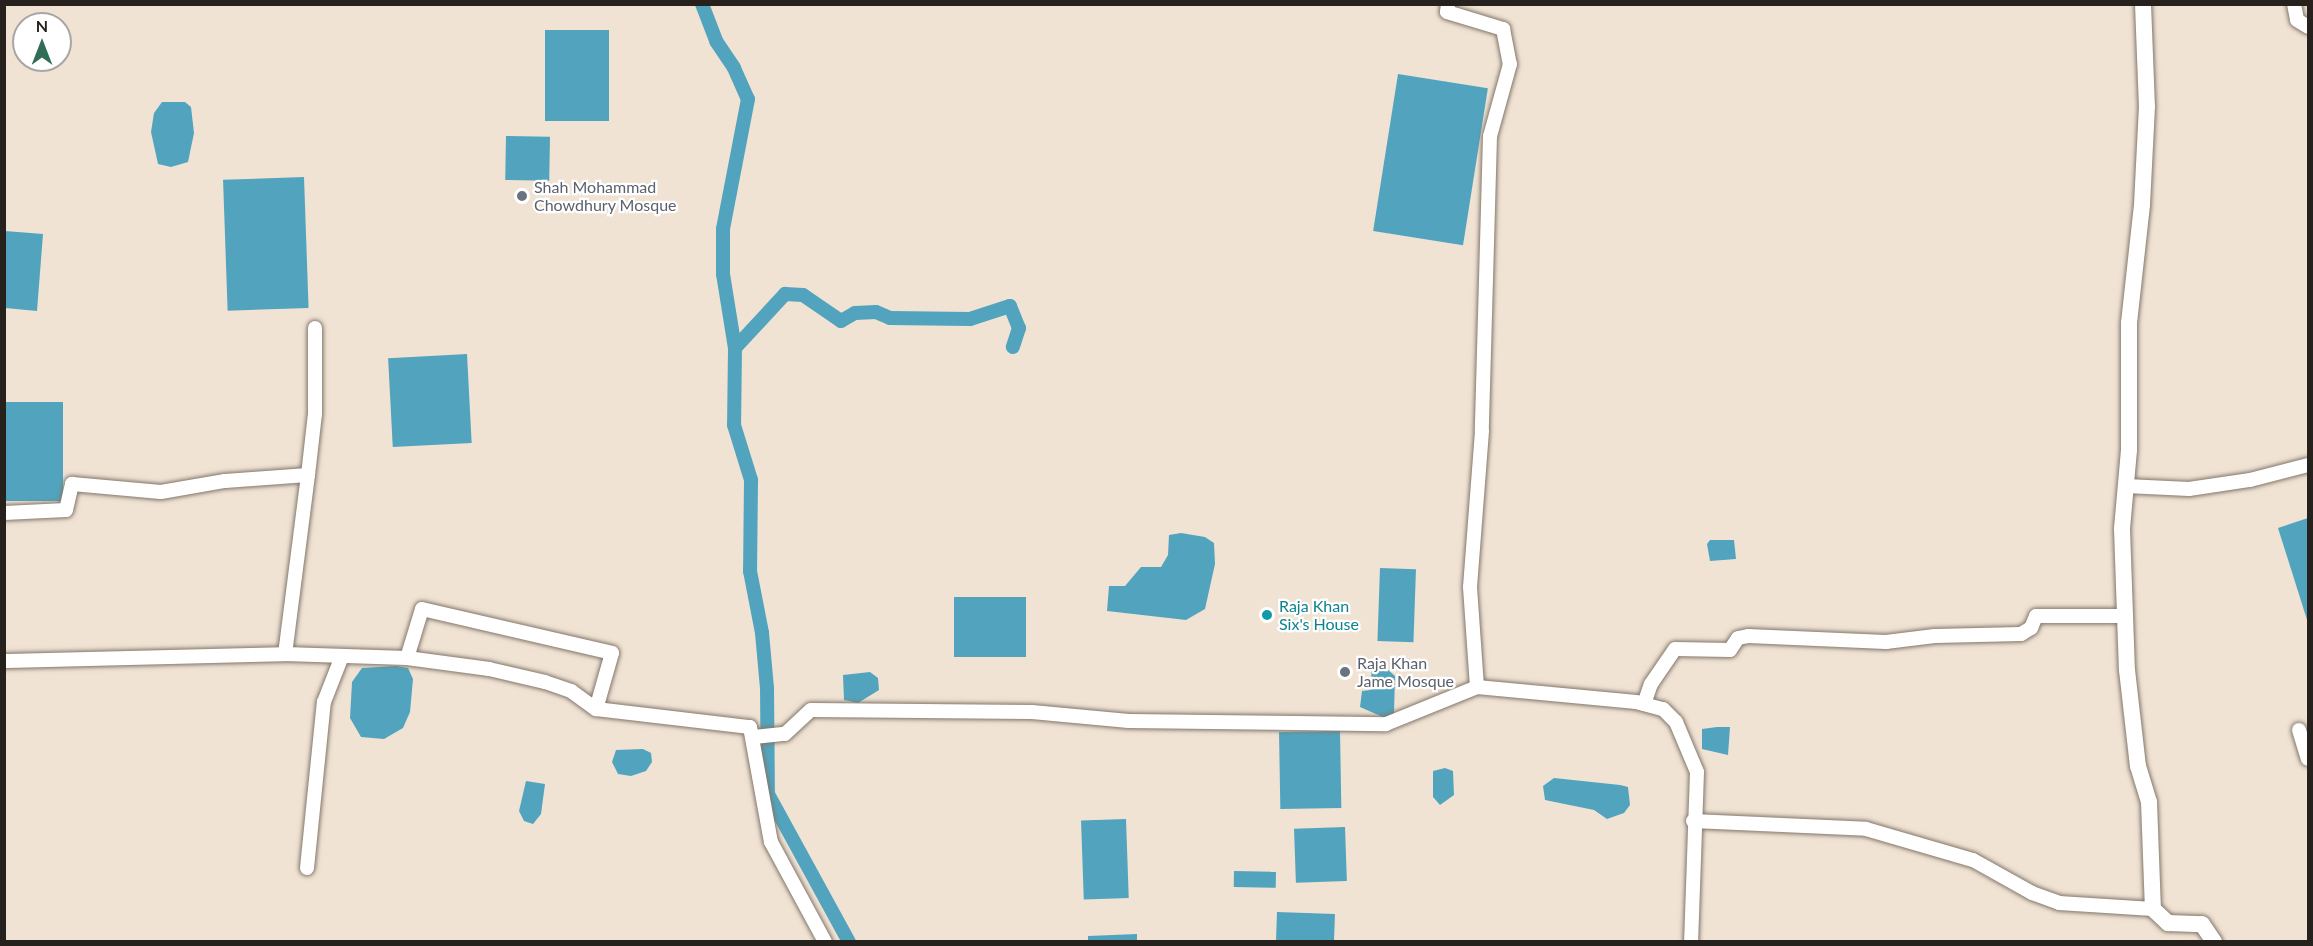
<!DOCTYPE html>
<html>
<head>
<meta charset="utf-8">
<style>
  body { margin:0 }
  #map { position:relative; width:2313px; height:946px; overflow:hidden; background:#f0e3d4; font-family:Lato,sans-serif }
  div>[style] { position:absolute }
  .water>* { inset:0; background:#52a4be; transform-origin:0 0 }
  .canal>* { height:14px; margin:-7px; padding:0 7px; transform-origin:7px; border-radius:7px; background:#52a4be }
  .roads { filter:drop-shadow(0 0 2px #82776a) drop-shadow(0 0 2px #82776a) }
  .minor>* { height:14px; margin:-7px; padding:0 7px; transform-origin:7px; border-radius:7px; background:#fff }
  .tertiary>* { height:16px; margin:-8px; padding:0 8px; transform-origin:8px; border-radius:8px; background:#fff }
  .dots>* { width:16px; height:16px; translate:-50% -50%; box-sizing:border-box; border:3px solid #fff; border-radius:50% }
  span { translate:-50% -50%; white-space:nowrap; text-align:center; line-height:1.15; -webkit-text-stroke:4.5px #fff; paint-order:stroke }
  .worship-label { font-size:16px; color:#5b616d }
  .left { translate:0 -50%; text-align:left }
  .culture-label { font-size:16px; color:#0d838f }
  .frame { position:absolute; inset:0; border:6px solid #26211c; pointer-events:none }
  .north { position:absolute; left:12px; top:12px; width:60px; height:60px; box-sizing:border-box; background:#fff; border:2px solid #a8a6a4; border-radius:50%; rotate:0deg; font-size:16px; font-weight:700; line-height:24px; text-align:center; color:#26211c }
  .north::after { content:''; display:block; margin:auto; width:21px; height:27px; background:#316d57; clip-path:polygon(50% 0,100% 100%,50% 72%,0 100%) }
</style>
</head>
<body>
<div id="map">
  <div class="water">
    <i style="left:545px;top:30px;width:64px;height:91px"></i>
    <i style="left:1398px;top:74px;width:91px;height:159px;rotate:9deg"></i>
    <i style="clip-path:polygon(162px 102px,185px 102px,191px 107px,194px 133px,188px 162px,171px 167px,158px 164px,151px 132px,154px 113px)"></i>
    <i style="left:506px;top:136px;width:44px;height:44px;rotate:1deg"></i>
    <i style="left:304px;top:177px;width:131px;height:81px;rotate:88deg"></i>
    <i style="clip-path:polygon(5px 231px,43px 234px,37px 311px,5px 308px)"></i>
    <i style="left:467px;top:354px;width:89px;height:79px;rotate:87deg"></i>
    <i style="left:63px;top:402px;width:99px;height:57px;rotate:90deg"></i>
    <i style="clip-path:polygon(2308px 518px,2308px 623px,2278px 528px)"></i>
    <i style="clip-path:polygon(1181px 533px,1205px 537px,1214px 543px,1215px 564px,1205px 609px,1186px 620px,1107px 611px,1109px 586px,1125px 586px,1141px 567px,1161px 567px,1168px 555px,1169px 535px)"></i>
    <i style="clip-path:polygon(1710px 540px,1734px 540px,1736px 559px,1710px 561px,1707px 544px)"></i>
    <i style="left:1380px;top:568px;width:36px;height:73px;rotate:2deg"></i>
    <i style="left:1026px;top:597px;width:60px;height:72px;rotate:90deg"></i>
    <i style="clip-path:polygon(396px 666px,408px 668px,413px 679px,410px 712px,403px 728px,384px 739px,361px 737px,350px 718px,352px 682px,362px 668px)"></i>
    <i style="clip-path:polygon(1372px 667px,1386px 668px,1395px 676px,1394px 714px,1385px 718px,1360px 707px,1362px 691px,1370px 690px)"></i>
    <i style="clip-path:polygon(870px 672px,878px 678px,879px 690px,858px 703px,844px 700px,843px 675px)"></i>
    <i style="clip-path:polygon(1717px 727px,1730px 727px,1728px 755px,1702px 749px,1702px 729px)"></i>
    <i style="left:1340px;top:731px;width:77px;height:61px;rotate:89deg"></i>
    <i style="clip-path:polygon(643px 749px,651px 753px,652px 762px,646px 771px,631px 776px,618px 774px,612px 762px,616px 750px)"></i>
    <i style="clip-path:polygon(1445px 768px,1453px 771px,1454px 795px,1440px 805px,1433px 797px,1433px 771px)"></i>
    <i style="clip-path:polygon(1554px 778px,1620px 785px,1628px 787px,1630px 805px,1624px 813px,1607px 819px,1594px 810px,1545px 800px,1543px 786px)"></i>
    <i style="clip-path:polygon(526px 781px,545px 784px,541px 814px,533px 824px,524px 821px,519px 811px)"></i>
    <i style="left:1126px;top:819px;width:79px;height:45px;rotate:88deg"></i>
    <i style="left:1345px;top:827px;width:54px;height:51px;rotate:88deg"></i>
    <i style="left:1234px;top:871px;width:42px;height:16px;rotate:1deg"></i>
    <i style="left:1277px;top:912px;width:58px;height:29px;rotate:2deg"></i>
    <i style="clip-path:polygon(1137px 934px,1137px 941px,1088px 941px,1088px 936px)"></i>
  </div>
  <div class="canal">
    <i style="left:702px;top:4px;width:40px;rotate:69deg"></i>
    <i style="left:716px;top:41px;width:32px;rotate:56deg"></i>
    <i style="left:734px;top:68px;width:34px;rotate:66deg"></i>
    <i style="left:748px;top:99px;width:132px;rotate:100.9deg"></i>
    <i style="left:723px;top:229px;width:45px;rotate:90deg"></i>
    <i style="left:723px;top:274px;width:75px;rotate:80.8deg"></i>
    <i style="left:735px;top:348px;width:77px;rotate:90.7deg"></i>
    <i style="left:734px;top:425px;width:58px;rotate:72.8deg"></i>
    <i style="left:751px;top:480px;width:91px;rotate:90.6deg"></i>
    <i style="left:750px;top:571px;width:63px;rotate:79deg"></i>
    <i style="left:762px;top:633px;width:55px;rotate:84.8deg"></i>
    <i style="left:767px;top:688px;width:106px;rotate:89.5deg"></i>
    <i style="left:768px;top:794px;width:169px;rotate:61.3deg"></i>
    <i style="left:735px;top:348px;width:74px;rotate:-47.2deg"></i>
    <i style="left:785px;top:294px;width:18px;rotate:3deg"></i>
    <i style="left:803px;top:295px;width:46px;rotate:34.4deg"></i>
    <i style="left:841px;top:321px;width:16px;rotate:-30deg"></i>
    <i style="left:855px;top:313px;width:21px;rotate:-3deg"></i>
    <i style="left:876px;top:312px;width:15px;rotate:23deg"></i>
    <i style="left:890px;top:318px;width:80px;rotate:0.7deg"></i>
    <i style="left:970px;top:319px;width:42px;rotate:-18deg"></i>
    <i style="left:1010px;top:306px;width:24px;rotate:68deg"></i>
    <i style="left:1019px;top:328px;width:20px;rotate:108deg"></i>
  </div>
  <div class="roads">
    <div class="minor">
      <i style="left:1448px;top:4px;width:8px;rotate:97deg"></i>
      <i style="left:1447px;top:12px;width:59px;rotate:16.9deg"></i>
      <i style="left:1503px;top:29px;width:36px;rotate:79deg"></i>
      <i style="left:1510px;top:64px;width:75px;rotate:105.5deg"></i>
      <i style="left:1490px;top:136px;width:295px;rotate:91.6deg"></i>
      <i style="left:1482px;top:431px;width:156px;rotate:94.4deg"></i>
      <i style="left:1470px;top:587px;width:100px;rotate:86deg"></i>
      <i style="left:1477px;top:687px;width:160px;rotate:5.4deg"></i>
      <i style="left:1636px;top:702px;width:28px;rotate:15deg"></i>
      <i style="left:1663px;top:709px;width:18px;rotate:45deg"></i>
      <i style="left:1676px;top:722px;width:54px;rotate:67.2deg"></i>
      <i style="left:1697px;top:772px;width:170px;rotate:92deg"></i>
      <i style="left:2294px;top:4px;width:16px;rotate:79deg"></i>
      <i style="left:2297px;top:20px;width:13px;rotate:32deg"></i>
      <i style="left:308px;top:475px;width:180px;rotate:97.3deg"></i>
      <i style="left:285px;top:654px;width:122px;rotate:1.9deg"></i>
      <i style="left:407px;top:658px;width:51px;rotate:-73deg"></i>
      <i style="left:422px;top:609px;width:195px;rotate:13deg"></i>
      <i style="left:612px;top:653px;width:58px;rotate:105.9deg"></i>
      <i style="left:596px;top:709px;width:155px;rotate:6.7deg"></i>
      <i style="left:750px;top:727px;width:117px;rotate:79.7deg"></i>
      <i style="left:771px;top:842px;width:114px;rotate:61.6deg"></i>
      <i style="left:2126px;top:486px;width:63px;rotate:2.7deg"></i>
      <i style="left:2189px;top:489px;width:62px;rotate:-8.4deg"></i>
      <i style="left:2250px;top:480px;width:60px;rotate:-14.5deg"></i>
      <i style="left:4px;top:513px;width:62px;rotate:-2.8deg"></i>
      <i style="left:66px;top:510px;width:27px;rotate:-77deg"></i>
      <i style="left:72px;top:484px;width:89px;rotate:5.1deg"></i>
      <i style="left:161px;top:492px;width:65px;rotate:-9.8deg"></i>
      <i style="left:225px;top:481px;width:83px;rotate:-4.1deg"></i>
      <i style="left:308px;top:475px;width:61px;rotate:-83.5deg"></i>
      <i style="left:315px;top:414px;width:86px;rotate:-90deg"></i>
      <i style="left:407px;top:658px;width:83px;rotate:7.6deg"></i>
      <i style="left:489px;top:669px;width:57px;rotate:13.1deg"></i>
      <i style="left:545px;top:682px;width:28px;rotate:19deg"></i>
      <i style="left:571px;top:691px;width:31px;rotate:36deg"></i>
      <i style="left:4px;top:661px;width:281px;rotate:-1.4deg"></i>
      <i style="left:1644px;top:704px;width:21px;rotate:-71deg"></i>
      <i style="left:1651px;top:684px;width:42px;rotate:-55.6deg"></i>
      <i style="left:1675px;top:649px;width:55px;rotate:1deg"></i>
      <i style="left:1730px;top:650px;width:14px;rotate:-56deg"></i>
      <i style="left:1738px;top:638px;width:10px;rotate:-11deg"></i>
      <i style="left:1748px;top:636px;width:138px;rotate:2.5deg"></i>
      <i style="left:1886px;top:642px;width:49px;rotate:-7deg"></i>
      <i style="left:1935px;top:636px;width:86px;rotate:-1.3deg"></i>
      <i style="left:2021px;top:634px;width:12px;rotate:-31deg"></i>
      <i style="left:2031px;top:628px;width:13px;rotate:-67deg"></i>
      <i style="left:2036px;top:616px;width:90px"></i>
      <i style="left:2299px;top:730px;width:30px;rotate:73deg"></i>
      <i style="left:754px;top:737px;width:31px;rotate:-6deg"></i>
      <i style="left:785px;top:734px;width:35px;rotate:-43deg"></i>
      <i style="left:811px;top:710px;width:221px;rotate:0.5deg"></i>
      <i style="left:1032px;top:712px;width:97px;rotate:5.3deg"></i>
      <i style="left:1129px;top:721px;width:257px;rotate:0.7deg"></i>
      <i style="left:1386px;top:724px;width:98px;rotate:-22.1deg"></i>
      <i style="left:1693px;top:821px;width:173px;rotate:2.6deg"></i>
      <i style="left:1866px;top:829px;width:111px;rotate:16.2deg"></i>
      <i style="left:1973px;top:860px;width:68px;rotate:29.2deg"></i>
      <i style="left:2032px;top:893px;width:29px;rotate:20deg"></i>
      <i style="left:2059px;top:903px;width:94px;rotate:3.7deg"></i>
      <i style="left:307px;top:868px;width:167px;rotate:-84.2deg"></i>
      <i style="left:324px;top:702px;width:49px;rotate:-68.6deg"></i>
    </div>
    <div class="tertiary">
      <i style="left:2143px;top:4px;width:102px;rotate:87.8deg"></i>
      <i style="left:2147px;top:106px;width:99px;rotate:92.9deg"></i>
      <i style="left:2142px;top:205px;width:119px;rotate:96.3deg"></i>
      <i style="left:2129px;top:323px;width:127px;rotate:90deg"></i>
      <i style="left:2129px;top:450px;width:79px;rotate:95.1deg"></i>
      <i style="left:2122px;top:529px;width:141px;rotate:88deg"></i>
      <i style="left:2127px;top:670px;width:97px;rotate:83.5deg"></i>
      <i style="left:2138px;top:766px;width:38px;rotate:73deg"></i>
      <i style="left:2149px;top:802px;width:107px;rotate:87.9deg"></i>
      <i style="left:2153px;top:909px;width:21px;rotate:43deg"></i>
      <i style="left:2168px;top:923px;width:34px;rotate:2deg"></i>
      <i style="left:2202px;top:924px;width:22px;rotate:56deg"></i>
    </div>
  </div>
  <div class="dots">
    <i style="left:522px;top:196px;background:#6b7280"></i>
    <i style="left:1267px;top:615px;background:#0f9aa8"></i>
    <i style="left:1345px;top:672px;background:#6b7280"></i>
  </div>
  <div class="worship-label">
    <span class="left" style="left:534px;top:196px">Shah Mohammad<br>Chowdhury Mosque</span>
    <span class="left" style="left:1357px;top:672px">Raja Khan<br>Jame Mosque</span>
  </div>
  <div class="culture-label">
    <span class="left" style="left:1279px;top:615px">Raja Khan<br>Six's House</span>
  </div>
  <div class="frame"></div>
  <div class="north">N</div>
</div>
</body>
</html>
